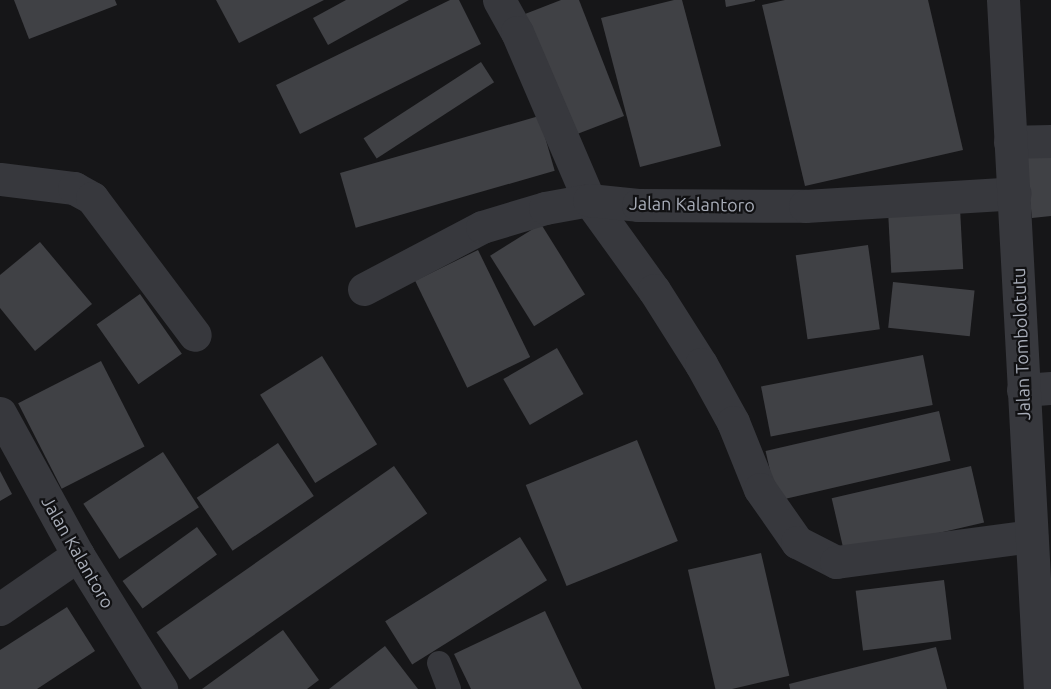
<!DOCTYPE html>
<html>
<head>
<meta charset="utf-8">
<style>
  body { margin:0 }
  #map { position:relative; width:1051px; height:689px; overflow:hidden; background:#161618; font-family:Ubuntu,sans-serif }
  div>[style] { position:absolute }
  .building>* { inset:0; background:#404145; transform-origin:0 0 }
  .service>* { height:24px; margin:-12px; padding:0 12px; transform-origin:12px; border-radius:12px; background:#37383d }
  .minor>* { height:33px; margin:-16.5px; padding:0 16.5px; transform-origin:16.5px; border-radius:16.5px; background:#37383d }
  .tertiary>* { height:33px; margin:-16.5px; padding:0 16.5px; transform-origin:16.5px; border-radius:16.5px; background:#37383d }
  span { translate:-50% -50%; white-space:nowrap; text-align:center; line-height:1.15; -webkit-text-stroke:4.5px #111113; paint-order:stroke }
  .street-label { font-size:18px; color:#a8adb8 }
</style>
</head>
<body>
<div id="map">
  <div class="building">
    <i style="clip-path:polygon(14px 0,115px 0,117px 5px,29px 39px)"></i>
    <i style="clip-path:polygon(216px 0,324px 0,239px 43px)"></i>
    <i style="clip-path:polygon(346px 0,409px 0,328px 45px,313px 18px)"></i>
    <i style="clip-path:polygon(450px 0,459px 0,481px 44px,300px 134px,276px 85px)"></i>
    <i style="clip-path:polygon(561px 0,579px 0,624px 116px,572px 136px,525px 14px)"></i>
    <i style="clip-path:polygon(674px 0,682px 0,721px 146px,640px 167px,601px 18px)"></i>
    <i style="clip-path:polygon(725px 0,755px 0,755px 1px,726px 7px)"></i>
    <i style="clip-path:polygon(785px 0,928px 0,963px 150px,805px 186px,762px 5px)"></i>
    <i style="left:481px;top:62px;width:24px;height:140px;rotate:57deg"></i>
    <i style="left:539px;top:116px;width:57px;height:207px;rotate:74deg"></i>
    <i style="clip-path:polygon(1051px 153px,1051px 216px,1032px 218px,1025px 156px)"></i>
    <i style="left:960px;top:208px;width:61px;height:72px;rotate:87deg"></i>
    <i style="left:541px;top:224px;width:83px;height:60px;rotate:58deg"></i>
    <i style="clip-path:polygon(40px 242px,92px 304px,35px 351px,0 308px,0 275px)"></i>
    <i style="left:868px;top:245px;width:85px;height:73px;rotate:82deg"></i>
    <i style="left:478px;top:250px;width:119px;height:70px;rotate:64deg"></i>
    <i style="left:893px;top:282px;width:82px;height:46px;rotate:6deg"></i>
    <i style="left:140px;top:294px;width:73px;height:53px;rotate:55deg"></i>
    <i style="left:557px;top:348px;width:53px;height:62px;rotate:60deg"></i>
    <i style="left:923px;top:355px;width:51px;height:165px;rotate:79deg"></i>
    <i style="left:322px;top:356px;width:104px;height:73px;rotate:58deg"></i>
    <i style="left:101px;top:361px;width:96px;height:93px;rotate:63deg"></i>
    <i style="left:939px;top:411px;width:51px;height:178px;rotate:77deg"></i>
    <i style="left:637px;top:440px;width:109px;height:120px;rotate:68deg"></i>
    <i style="left:278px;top:443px;width:64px;height:98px;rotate:56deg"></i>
    <i style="left:163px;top:452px;width:66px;height:95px;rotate:57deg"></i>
    <i style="left:394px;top:466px;width:58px;height:290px;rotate:55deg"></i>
    <i style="left:971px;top:466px;width:58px;height:143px;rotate:77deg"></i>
    <i style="clip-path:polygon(0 471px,12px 494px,0 501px)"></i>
    <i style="left:197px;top:527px;width:34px;height:92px;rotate:54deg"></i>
    <i style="left:520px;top:537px;width:51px;height:159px;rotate:58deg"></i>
    <i style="left:761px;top:553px;width:126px;height:75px;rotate:77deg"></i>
    <i style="left:944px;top:580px;width:60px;height:89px;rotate:83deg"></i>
    <i style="clip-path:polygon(67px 607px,95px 651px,37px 689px,0 689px,0 650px)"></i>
    <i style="clip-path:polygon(545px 611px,582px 689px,471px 689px,454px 654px)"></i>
    <i style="clip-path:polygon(283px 630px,319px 680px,307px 689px,202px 689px)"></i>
    <i style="clip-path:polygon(385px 646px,418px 689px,329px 689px)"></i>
    <i style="clip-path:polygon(936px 647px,947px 689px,790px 689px,789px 684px)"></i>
  </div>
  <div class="service">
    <i style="left:439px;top:663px;width:28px;rotate:69deg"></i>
  </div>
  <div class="minor">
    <i style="left:499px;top:0;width:37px;rotate:61deg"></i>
    <i style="left:517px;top:32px;width:183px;rotate:66.8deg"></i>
    <i style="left:589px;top:200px;width:111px;rotate:54.2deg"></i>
    <i style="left:654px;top:290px;width:88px;rotate:57.6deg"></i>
    <i style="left:701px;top:364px;width:66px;rotate:61.1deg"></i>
    <i style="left:733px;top:422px;width:72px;rotate:68.1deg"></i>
    <i style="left:760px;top:489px;width:65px;rotate:55.1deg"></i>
    <i style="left:797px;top:542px;width:44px;rotate:27.1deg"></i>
    <i style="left:836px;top:562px;width:197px;rotate:-7.6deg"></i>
    <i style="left:1010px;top:142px;width:41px;rotate:-1.4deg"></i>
    <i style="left:0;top:179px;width:75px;rotate:6.9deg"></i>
    <i style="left:74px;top:188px;width:21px;rotate:29deg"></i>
    <i style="left:92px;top:198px;width:171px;rotate:53.1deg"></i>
    <i style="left:364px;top:289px;width:133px;rotate:-27.7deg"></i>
    <i style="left:482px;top:227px;width:66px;rotate:-16.8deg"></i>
    <i style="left:545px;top:208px;width:45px;rotate:-10.3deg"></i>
    <i style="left:589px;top:200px;width:49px;rotate:5.8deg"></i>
    <i style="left:638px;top:205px;width:167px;rotate:0.3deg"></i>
    <i style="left:805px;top:206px;width:210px;rotate:-3.5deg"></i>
    <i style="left:1023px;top:390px;width:28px;rotate:-4deg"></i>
    <i style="left:0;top:413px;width:162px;rotate:61.2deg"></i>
    <i style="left:78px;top:555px;width:158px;rotate:58.2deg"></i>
    <i style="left:0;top:609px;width:95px;rotate:-34.7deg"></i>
  </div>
  <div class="tertiary">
    <i style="left:1003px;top:0;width:690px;rotate:86.93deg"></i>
  </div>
  <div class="street-label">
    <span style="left:692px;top:204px;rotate:1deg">Jalan Kalantoro</span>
    <span style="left:1021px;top:344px;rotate:-92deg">Jalan Tombolotutu</span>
    <span style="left:78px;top:552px;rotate:60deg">Jalan Kalantoro</span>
  </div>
</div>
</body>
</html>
